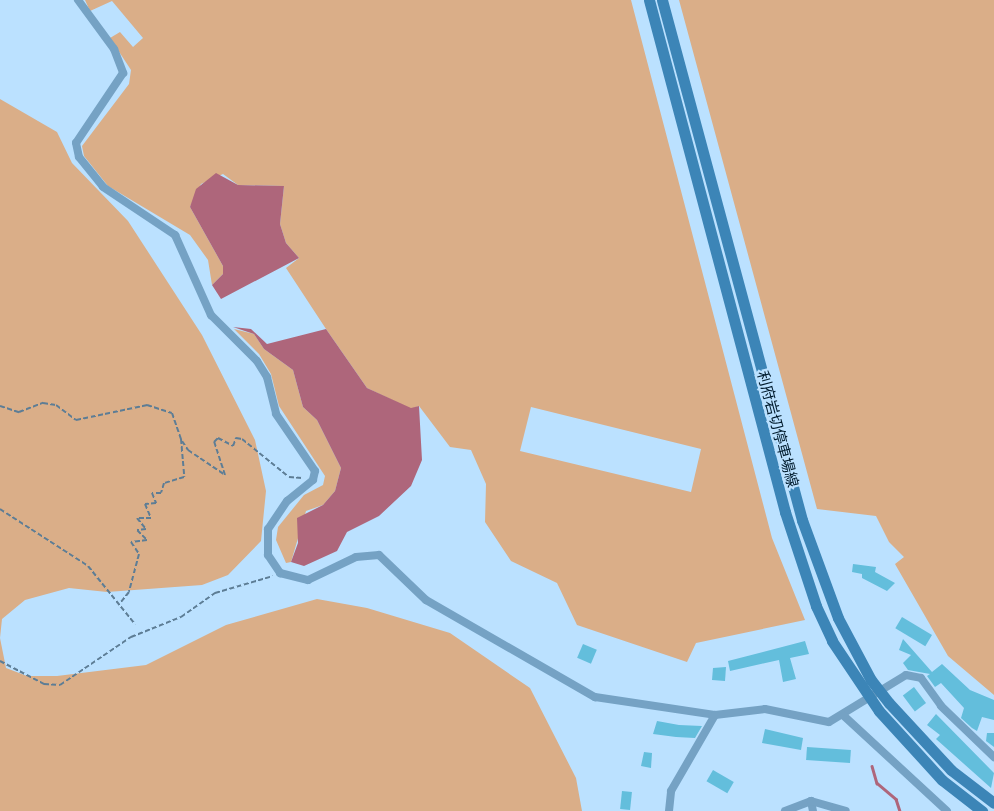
<!DOCTYPE html>
<html>
<head>
<meta charset="utf-8">
<style>
  body { margin:0 }
  #map { position:relative; width:994px; height:811px; overflow:hidden; background:#bbe1ff; font-family:"Exo 2","Noto Sans JP",sans-serif }
  div>[style] { position:absolute }
  .green>* { inset:0; background:#daae88 }
  .water>* { inset:0; background:#ae667b }
  .stream>* { height:2.5px; margin:-1.25px; padding:0 1.25px; transform-origin:1.25px; border-radius:1.25px; background:#ae667b }
  .building>* { inset:0; background:#63bedc; transform-origin:0 0 }
  .path>* { height:2px; margin-top:-1px; transform-origin:0; background:repeating-linear-gradient(90deg,#5d7d95 0 5px,transparent 0 7.5px) }
  .minor>* { height:8px; margin:-4px; padding:0 4px; transform-origin:4px; border-radius:4px; background:#75a2c4 }
  .secondary>* { height:11px; margin:-5.5px; padding:0 5.5px; transform-origin:5.5px; border-radius:5.5px; background:#3c85b7 }
  span { translate:-50% -50%; white-space:nowrap; text-align:center; line-height:1.15; -webkit-text-stroke:4.5px #bbe1ff; paint-order:stroke }
  .street-label { font-size:15px; color:#011b2d }
</style>
</head>
<body>
<div id="map">
  <div class="green">
    <i style="clip-path:polygon(evenodd,85px 0,631px 0,772px 538px,805px 620px,696px 643px,687px 662px,577px 625px,557px 583px,511px 561px,485px 522px,486px 484px,471px 450px,450px 447px,419px 406px,411px 409px,367px 388px,326px 329px,286px 268px,299px 258px,286px 243px,280px 224px,284px 186px,238px 185px,223px 174px,201px 184px,190px 207px,223px 266px,223px 274px,212px 285px,208px 260px,190px 235px,108px 186px,84px 156px,82px 146px,129px 84px,131px 70px,110px 38px,120px 32px,133px 47px,143px 38px,112px 1px,90px 11px,85px 0,531px 407px,701px 449px,691px 492px,520px 451px,531px 407px)"></i>
    <i style="clip-path:polygon(679px 0,994px 0,994px 695px,948px 656px,895px 564px,904px 557px,889px 542px,876px 516px,817px 509px)"></i>
    <i style="clip-path:polygon(0 99px,57px 132px,72px 163px,128px 221px,202px 335px,255px 440px,266px 491px,261px 541px,228px 575px,202px 585px,107px 592px,69px 588px,25px 600px,2px 619px,0 638px)"></i>
    <i style="clip-path:polygon(234px 329px,254px 334px,264px 349px,293px 370px,303px 407px,317px 420px,341px 468px,335px 491px,323px 505px,306px 511px,291px 562px,286px 563px,276px 540px,278px 527px,304px 495px,323px 485px,325px 476px,279px 406px,271px 374px,259px 354px)"></i>
    <i style="clip-path:polygon(317px 599px,367px 608px,450px 633px,530px 688px,576px 778px,582px 811px,0 811px,0 638px,6px 668px,27px 676px,57px 676px,146px 665px,226px 625px)"></i>
  </div>
  <div class="water">
    <i style="clip-path:polygon(216px 173px,238px 185px,284px 186px,280px 224px,286px 243px,299px 258px,221px 299px,212px 285px,223px 274px,223px 266px,190px 207px,196px 189px)"></i>
    <i style="clip-path:polygon(233px 327px,251px 329px,267px 344px,326px 329px,367px 388px,411px 408px,419px 406px,422px 460px,411px 486px,379px 516px,347px 532px,337px 551px,304px 566px,291px 562px,298px 543px,297px 518px,323px 505px,335px 491px,341px 468px,317px 420px,303px 407px,293px 370px,264px 349px,254px 334px)"></i>
  </div>
  <div class="stream">
    <i style="left:872px;top:766px;width:18px;rotate:74deg"></i>
    <i style="left:877px;top:783px;width:25px;rotate:40deg"></i>
    <i style="left:896px;top:799px;width:13px;rotate:72deg"></i>
  </div>
  <div class="building">
    <i style="clip-path:polygon(853px 564px,876px 567px,875px 572px,895px 583px,887px 591px,862px 578px,862px 574px,852px 572px)"></i>
    <i style="left:902px;top:617px;width:35px;height:13px;rotate:31deg"></i>
    <i style="clip-path:polygon(903px 639px,932px 672px,942px 664px,970px 690px,994px 700px,994px 720px,982px 717px,977px 731px,972px 728px,961px 718px,964px 708px,941px 683px,935px 687px,927px 676px,930px 674px,908px 670px,903px 663px,911px 655px,899px 650px)"></i>
    <i style="clip-path:polygon(805px 641px,809px 654px,790px 658px,796px 679px,783px 682px,779px 660px,730px 671px,728px 661px)"></i>
    <i style="left:583px;top:644px;width:15px;height:15px;rotate:23deg"></i>
    <i style="clip-path:polygon(726px 667px,725px 681px,712px 680px,713px 668px)"></i>
    <i style="left:914px;top:687px;width:20px;height:14px;rotate:53deg"></i>
    <i style="clip-path:polygon(936px 714px,994px 773px,991px 788px,936px 739px,940px 735px,927px 725px)"></i>
    <i style="clip-path:polygon(657px 721px,679px 725px,702px 726px,695px 738px,676px 737px,653px 734px)"></i>
    <i style="clip-path:polygon(765px 729px,803px 738px,801px 750px,762px 743px)"></i>
    <i style="clip-path:polygon(987px 733px,994px 733px,994px 747px,986px 741px)"></i>
    <i style="left:807px;top:747px;width:44px;height:13px;rotate:4deg"></i>
    <i style="clip-path:polygon(644px 752px,652px 753px,651px 768px,641px 766px)"></i>
    <i style="left:713px;top:770px;width:24px;height:13px;rotate:30deg"></i>
    <i style="left:622px;top:791px;width:10px;height:18px;rotate:6deg"></i>
  </div>
  <div class="path">
    <i style="left:0;top:406px;width:20px;rotate:18deg"></i>
    <i style="left:19px;top:412px;width:26px;rotate:-21deg"></i>
    <i style="left:43px;top:403px;width:13px;rotate:9deg"></i>
    <i style="left:56px;top:405px;width:25px;rotate:37deg"></i>
    <i style="left:76px;top:420px;width:73px;rotate:-11.9deg"></i>
    <i style="left:147px;top:405px;width:26px;rotate:18deg"></i>
    <i style="left:172px;top:413px;width:28px;rotate:71deg"></i>
    <i style="left:181px;top:439px;width:38px;rotate:85deg"></i>
    <i style="left:184px;top:477px;width:21px;rotate:163deg"></i>
    <i style="left:164px;top:483px;width:10px;rotate:107deg"></i>
    <i style="left:161px;top:493px;width:9px;rotate:180deg"></i>
    <i style="left:152px;top:493px;width:11px;rotate:68deg"></i>
    <i style="left:156px;top:503px;width:11px;rotate:175deg"></i>
    <i style="left:145px;top:504px;width:15px;rotate:67deg"></i>
    <i style="left:151px;top:518px;width:14px;rotate:180deg"></i>
    <i style="left:137px;top:518px;width:14px;rotate:51deg"></i>
    <i style="left:146px;top:529px;width:9px;rotate:174deg"></i>
    <i style="left:137px;top:530px;width:14px;rotate:45deg"></i>
    <i style="left:147px;top:540px;width:16px;rotate:173deg"></i>
    <i style="left:131px;top:542px;width:14px;rotate:56deg"></i>
    <i style="left:139px;top:554px;width:39px;rotate:105deg"></i>
    <i style="left:129px;top:592px;width:13px;rotate:129deg"></i>
    <i style="left:182px;top:441px;width:11px;rotate:56deg"></i>
    <i style="left:188px;top:450px;width:45px;rotate:34deg"></i>
    <i style="left:225px;top:475px;width:35px;rotate:-108deg"></i>
    <i style="left:214px;top:442px;width:6px;rotate:-45deg"></i>
    <i style="left:218px;top:438px;width:17px;rotate:28deg"></i>
    <i style="left:233px;top:446px;width:9px;rotate:-69deg"></i>
    <i style="left:236px;top:438px;width:6px;rotate:9deg"></i>
    <i style="left:242px;top:439px;width:60px;rotate:39deg"></i>
    <i style="left:289px;top:477px;width:13px;rotate:4deg"></i>
    <i style="left:0;top:509px;width:105px;rotate:32.9deg"></i>
    <i style="left:88px;top:566px;width:75px;rotate:51deg"></i>
    <i style="left:0;top:661px;width:50px;rotate:27.6deg"></i>
    <i style="left:44px;top:684px;width:16px;rotate:4deg"></i>
    <i style="left:60px;top:685px;width:86px;rotate:-34.1deg"></i>
    <i style="left:131px;top:637px;width:54px;rotate:-21.8deg"></i>
    <i style="left:181px;top:617px;width:42px;rotate:-35.2deg"></i>
    <i style="left:215px;top:593px;width:60px;rotate:-16.3deg"></i>
  </div>
  <div class="minor">
    <i style="left:78px;top:0;width:61px;rotate:53.7deg"></i>
    <i style="left:114px;top:49px;width:26px;rotate:69deg"></i>
    <i style="left:123px;top:73px;width:84px;rotate:123.9deg"></i>
    <i style="left:76px;top:143px;width:14px;rotate:78deg"></i>
    <i style="left:79px;top:157px;width:38px;rotate:51deg"></i>
    <i style="left:103px;top:187px;width:87px;rotate:33.7deg"></i>
    <i style="left:175px;top:235px;width:88px;rotate:65.8deg"></i>
    <i style="left:211px;top:315px;width:65px;rotate:45deg"></i>
    <i style="left:257px;top:361px;width:19px;rotate:58deg"></i>
    <i style="left:267px;top:377px;width:38px;rotate:76deg"></i>
    <i style="left:276px;top:414px;width:69px;rotate:55.6deg"></i>
    <i style="left:315px;top:471px;width:9px;rotate:103deg"></i>
    <i style="left:313px;top:480px;width:33px;rotate:141deg"></i>
    <i style="left:287px;top:501px;width:34px;rotate:124deg"></i>
    <i style="left:268px;top:529px;width:26px;rotate:90deg"></i>
    <i style="left:268px;top:555px;width:22px;rotate:56deg"></i>
    <i style="left:280px;top:573px;width:29px;rotate:14deg"></i>
    <i style="left:308px;top:580px;width:53px;rotate:-25.6deg"></i>
    <i style="left:356px;top:557px;width:23px;rotate:-5deg"></i>
    <i style="left:379px;top:555px;width:65px;rotate:43.8deg"></i>
    <i style="left:426px;top:600px;width:195px;rotate:29.9deg"></i>
    <i style="left:595px;top:697px;width:121px;rotate:8.5deg"></i>
    <i style="left:715px;top:715px;width:50px;rotate:-6.8deg"></i>
    <i style="left:765px;top:709px;width:65px;rotate:11.5deg"></i>
    <i style="left:829px;top:722px;width:90px;rotate:-31.4deg"></i>
    <i style="left:906px;top:675px;width:15px;rotate:11deg"></i>
    <i style="left:921px;top:678px;width:34px;rotate:54deg"></i>
    <i style="left:941px;top:706px;width:74px;rotate:43.9deg"></i>
    <i style="left:844px;top:716px;width:140px;rotate:42.7deg"></i>
    <i style="left:811px;top:801px;width:10px;rotate:79deg"></i>
    <i style="left:669px;top:811px;width:20px;rotate:-84deg"></i>
    <i style="left:671px;top:791px;width:88px;rotate:-59.9deg"></i>
    <i style="left:785px;top:811px;width:28px;rotate:-21deg"></i>
    <i style="left:811px;top:801px;width:36px;rotate:16deg"></i>
  </div>
  <div class="secondary">
    <i style="left:649px;top:0;width:530px;rotate:75.12deg"></i>
    <i style="left:785px;top:512px;width:99px;rotate:71.7deg"></i>
    <i style="left:816px;top:606px;width:38px;rotate:65deg"></i>
    <i style="left:832px;top:641px;width:84px;rotate:56.1deg"></i>
    <i style="left:879px;top:711px;width:93px;rotate:47.6deg"></i>
    <i style="left:942px;top:780px;width:51px;rotate:37.8deg"></i>
    <i style="left:662px;top:0;width:539px;rotate:74.93deg"></i>
    <i style="left:802px;top:520px;width:104px;rotate:69.8deg"></i>
    <i style="left:838px;top:618px;width:70px;rotate:62deg"></i>
    <i style="left:871px;top:680px;width:29px;rotate:52deg"></i>
    <i style="left:889px;top:703px;width:91px;rotate:47.2deg"></i>
    <i style="left:951px;top:770px;width:54px;rotate:37.5deg"></i>
  </div>
  <div class="street-label">
    <span style="left:778px;top:429px;rotate:75deg">利府岩切停車場線</span>
  </div>
</div>
</body>
</html>
